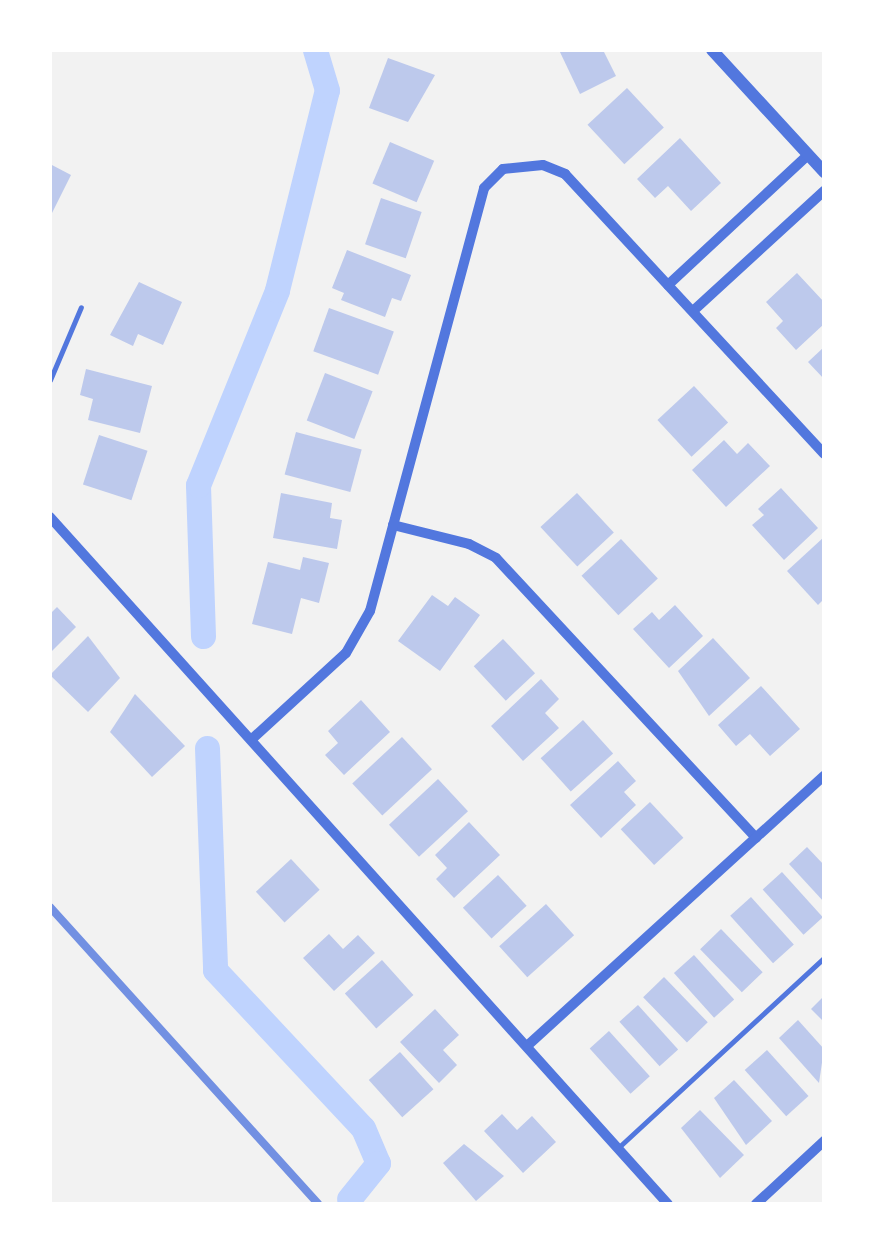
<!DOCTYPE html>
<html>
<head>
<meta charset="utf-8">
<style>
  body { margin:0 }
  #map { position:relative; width:874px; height:1254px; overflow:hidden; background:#f2f2f2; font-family:"Asap Condensed",sans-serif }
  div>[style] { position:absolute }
  .canal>* { height:25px; margin:-12.5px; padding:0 12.5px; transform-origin:12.5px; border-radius:12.5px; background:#bfd3fe }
  .building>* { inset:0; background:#bdc9ec; transform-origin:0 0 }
  .service>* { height:5px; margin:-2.5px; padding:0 2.5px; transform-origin:2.5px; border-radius:2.5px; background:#5277de }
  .minor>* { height:10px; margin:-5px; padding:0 5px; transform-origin:5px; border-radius:5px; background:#5277de }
  .tertiary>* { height:12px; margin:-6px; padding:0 6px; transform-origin:6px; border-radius:6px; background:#5277de }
  .rail>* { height:8px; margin:-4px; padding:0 4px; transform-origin:4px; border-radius:4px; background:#7290e2 }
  span { translate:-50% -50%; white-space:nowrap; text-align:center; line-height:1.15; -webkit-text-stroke:10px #fff; paint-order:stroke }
  .frame { position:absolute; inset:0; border:52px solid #fff; pointer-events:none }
</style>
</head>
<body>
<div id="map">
  <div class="canal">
    <i style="left:203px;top:636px;width:151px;rotate:-91.9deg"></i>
    <i style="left:198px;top:485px;width:210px;rotate:-67.9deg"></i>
    <i style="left:277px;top:290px;width:206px;rotate:-76deg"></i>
    <i style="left:327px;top:90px;width:42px;rotate:-106.7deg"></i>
    <i style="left:207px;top:748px;width:222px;rotate:87.9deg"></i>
    <i style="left:215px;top:970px;width:216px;rotate:46.9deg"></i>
    <i style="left:363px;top:1128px;width:38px;rotate:67deg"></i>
    <i style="left:378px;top:1163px;width:46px;rotate:128.9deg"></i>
  </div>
  <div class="building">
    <i style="clip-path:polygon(559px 50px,603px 50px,616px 76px,580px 94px)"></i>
    <i style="clip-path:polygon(388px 58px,435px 75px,408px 122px,369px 108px)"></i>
    <i style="left:627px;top:88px;width:54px;height:54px;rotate:47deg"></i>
    <i style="clip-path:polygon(680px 138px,721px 183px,691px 211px,668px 186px,655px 198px,637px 179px)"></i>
    <i style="left:390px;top:142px;width:48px;height:45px;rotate:23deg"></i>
    <i style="clip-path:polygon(50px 164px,71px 175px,50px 217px)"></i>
    <i style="left:381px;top:198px;width:43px;height:49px;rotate:19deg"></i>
    <i style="clip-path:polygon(347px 250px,411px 275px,401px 301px,392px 298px,385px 317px,341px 300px,344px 293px,332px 288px)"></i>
    <i style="clip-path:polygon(797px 273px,824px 302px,824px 324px,796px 350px,776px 328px,783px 321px,766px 302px)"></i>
    <i style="clip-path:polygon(139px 282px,182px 302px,163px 345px,138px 334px,133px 346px,110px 335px)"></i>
    <i style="left:329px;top:308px;width:69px;height:46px;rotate:20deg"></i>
    <i style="clip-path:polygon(824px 347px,824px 379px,808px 362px)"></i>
    <i style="clip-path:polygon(86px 369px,152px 386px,140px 433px,88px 420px,93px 399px,80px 395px)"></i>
    <i style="left:325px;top:373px;width:51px;height:51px;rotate:21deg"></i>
    <i style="left:694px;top:386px;width:50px;height:50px;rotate:47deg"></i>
    <i style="left:296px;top:432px;width:68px;height:44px;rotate:15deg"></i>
    <i style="left:99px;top:435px;width:51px;height:52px;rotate:18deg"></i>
    <i style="clip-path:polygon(724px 440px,737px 454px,748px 443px,770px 466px,726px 507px,692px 470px)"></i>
    <i style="clip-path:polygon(781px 488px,818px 528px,784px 560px,752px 525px,764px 515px,758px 509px)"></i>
    <i style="clip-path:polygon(281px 493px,332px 503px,330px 518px,342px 520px,337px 549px,273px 538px)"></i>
    <i style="left:577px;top:493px;width:54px;height:50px;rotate:47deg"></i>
    <i style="clip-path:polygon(824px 537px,824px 599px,818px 605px,787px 571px)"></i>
    <i style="left:621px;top:539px;width:54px;height:54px;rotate:47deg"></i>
    <i style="clip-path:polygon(303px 557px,329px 563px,319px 603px,301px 598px,292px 634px,252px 624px,268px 562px,300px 570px)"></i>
    <i style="clip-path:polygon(432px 595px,448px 606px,455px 597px,480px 615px,440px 671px,398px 641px)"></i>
    <i style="clip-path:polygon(675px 605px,703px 636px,669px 668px,633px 629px,652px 612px,659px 620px)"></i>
    <i style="clip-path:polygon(57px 607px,76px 627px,50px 653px,50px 614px)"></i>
    <i style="clip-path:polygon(88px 636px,120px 678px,88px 712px,50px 675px)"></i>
    <i style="clip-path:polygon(713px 638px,750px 678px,709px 716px,678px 671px)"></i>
    <i style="left:503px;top:639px;width:47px;height:40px;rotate:47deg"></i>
    <i style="clip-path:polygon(541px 679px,559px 699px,545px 713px,559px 728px,523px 761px,491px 726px)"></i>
    <i style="clip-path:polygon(761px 686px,800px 729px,770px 756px,750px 734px,736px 746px,718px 725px)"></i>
    <i style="clip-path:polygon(135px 694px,185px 746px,152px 777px,110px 732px)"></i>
    <i style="clip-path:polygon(361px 700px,390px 732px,344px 775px,325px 755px,338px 743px,328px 731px)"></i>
    <i style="left:583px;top:720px;width:45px;height:57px;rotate:48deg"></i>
    <i style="left:402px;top:737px;width:44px;height:68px;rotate:47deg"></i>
    <i style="clip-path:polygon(618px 761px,636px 781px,624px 792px,636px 805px,601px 838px,570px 805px)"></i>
    <i style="left:438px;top:779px;width:44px;height:67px;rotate:47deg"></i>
    <i style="left:650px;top:802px;width:49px;height:40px;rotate:47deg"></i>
    <i style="clip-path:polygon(469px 822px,500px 855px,454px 898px,436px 879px,447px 868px,435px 855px)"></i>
    <i style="clip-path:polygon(807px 847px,824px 865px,824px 902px,789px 864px)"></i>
    <i style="left:291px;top:859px;width:42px;height:48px;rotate:47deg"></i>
    <i style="left:782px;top:872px;width:61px;height:26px;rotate:48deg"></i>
    <i style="left:498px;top:875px;width:42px;height:48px;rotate:47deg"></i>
    <i style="left:751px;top:897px;width:64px;height:28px;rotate:48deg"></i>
    <i style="left:546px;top:904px;width:42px;height:63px;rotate:48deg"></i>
    <i style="left:721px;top:929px;width:60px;height:29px;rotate:46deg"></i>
    <i style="clip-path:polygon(329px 934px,343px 949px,358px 935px,375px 953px,334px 991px,303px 958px)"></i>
    <i style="left:694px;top:955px;width:60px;height:27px;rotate:48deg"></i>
    <i style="left:382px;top:960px;width:47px;height:50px;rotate:48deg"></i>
    <i style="left:664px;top:977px;width:63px;height:29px;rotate:46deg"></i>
    <i style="clip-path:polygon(824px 996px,824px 1022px,811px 1009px)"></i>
    <i style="left:638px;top:1005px;width:60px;height:25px;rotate:48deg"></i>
    <i style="clip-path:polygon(435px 1009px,459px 1035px,443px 1050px,457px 1065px,439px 1083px,400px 1042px)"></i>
    <i style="clip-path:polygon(798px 1020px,824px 1049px,819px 1083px,779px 1038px)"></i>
    <i style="left:609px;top:1031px;width:61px;height:26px;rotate:48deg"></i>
    <i style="left:767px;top:1050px;width:62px;height:30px;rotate:48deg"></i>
    <i style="left:400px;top:1052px;width:50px;height:42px;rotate:48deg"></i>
    <i style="clip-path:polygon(734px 1080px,772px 1121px,746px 1145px,714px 1098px)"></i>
    <i style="clip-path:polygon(700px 1110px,744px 1155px,720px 1178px,681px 1128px)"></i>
    <i style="clip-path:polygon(502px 1114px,517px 1130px,532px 1116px,556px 1142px,523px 1173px,484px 1131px)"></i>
    <i style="clip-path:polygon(464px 1144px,504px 1176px,476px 1201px,443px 1163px)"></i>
  </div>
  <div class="service">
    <i style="left:50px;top:380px;width:79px;rotate:-67deg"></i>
    <i style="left:620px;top:1146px;width:277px;rotate:-42.7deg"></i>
  </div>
  <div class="minor">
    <i style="left:668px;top:285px;width:191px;rotate:-42.9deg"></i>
    <i style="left:693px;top:311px;width:178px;rotate:-42.5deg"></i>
    <i style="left:50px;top:517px;width:924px;rotate:48.03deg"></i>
    <i style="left:393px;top:525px;width:78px;rotate:14deg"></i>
    <i style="left:469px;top:544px;width:30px;rotate:27deg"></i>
    <i style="left:496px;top:558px;width:382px;rotate:47.1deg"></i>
    <i style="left:252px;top:739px;width:127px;rotate:-42.5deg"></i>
    <i style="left:346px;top:653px;width:48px;rotate:-60.3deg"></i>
    <i style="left:370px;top:611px;width:438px;rotate:-74.9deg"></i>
    <i style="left:484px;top:188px;width:27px;rotate:-45deg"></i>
    <i style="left:503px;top:169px;width:40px;rotate:-5.7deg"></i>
    <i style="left:543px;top:165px;width:24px;rotate:22deg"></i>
    <i style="left:565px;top:174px;width:381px;rotate:47.2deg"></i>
    <i style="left:527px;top:1046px;width:401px;rotate:-42.3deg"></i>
    <i style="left:756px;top:1204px;width:93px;rotate:-42.8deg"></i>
  </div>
  <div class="tertiary">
    <i style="left:712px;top:50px;width:166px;rotate:47.4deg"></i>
  </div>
  <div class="rail">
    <i style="left:50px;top:907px;width:400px;rotate:47.9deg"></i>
  </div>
  <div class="frame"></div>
</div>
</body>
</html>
